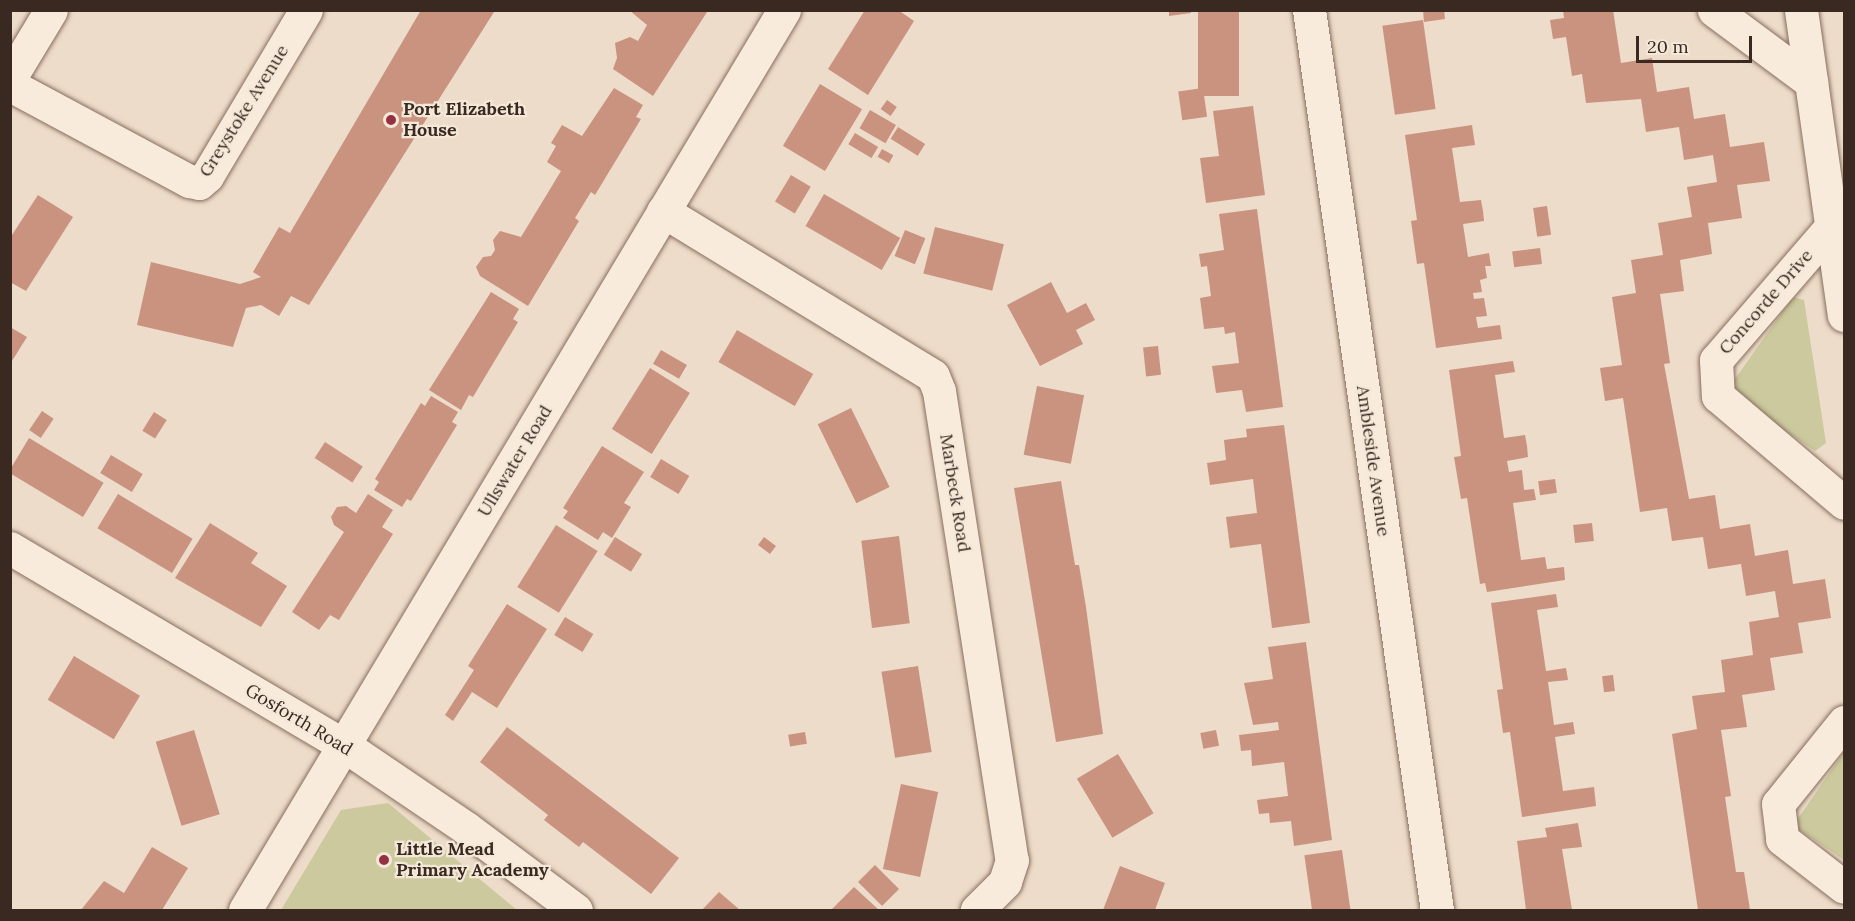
<!DOCTYPE html>
<html>
<head>
<meta charset="utf-8">
<style>
  body { margin:0 }
  #map { position:relative; width:1855px; height:921px; overflow:hidden; background:#eddcc9; font-family:Lora,serif }
  div>[style] { position:absolute }
  .green>* { inset:0; background:#cbc99d }
  .building>* { inset:0; background:#c99380; transform-origin:0 0 }
  .roads { filter:drop-shadow(0 0 2px #886e5e) drop-shadow(0 0 2px #886e5e) }
  .street>* { height:33px; margin:-16.5px; padding:0 16.5px; transform-origin:16.5px; border-radius:16.5px; background:#f8ebdc }
  .secondary>* { height:33px; margin:-16.5px; padding:0 16.5px; transform-origin:16.5px; border-radius:16.5px; background:#f8ebdc }
  .dots>* { width:16px; height:16px; translate:-50% -50%; box-sizing:border-box; border:3px solid #f4e8d8; border-radius:50% }
  span { translate:-50% -50%; white-space:nowrap; text-align:center; line-height:1.15; -webkit-text-stroke:4.5px #f4e8d8; paint-order:stroke }
  .poi-label { font-size:18px; color:#392921; font-weight:700 }
  .left { translate:0 -50%; text-align:left }
  .street-label { font-size:18px; color:#392921 }
  .frame { position:absolute; inset:0; border:12px solid #392921; pointer-events:none }
  .scale { position:absolute; left:1636px; top:36px; width:116px; height:27px; box-sizing:border-box; border:3px solid #392921; border-top:0; padding-left:8px; font-size:18px; line-height:21px; white-space:nowrap; color:#392921; -webkit-text-stroke:4px #f4e8d8; paint-order:stroke }
</style>
</head>
<body>
<div id="map">
  <div class="green">
    <i style="clip-path:polygon(1793px 297px,1804px 300px,1826px 443px,1815px 451px,1732px 395px,1730px 386px)"></i>
    <i style="clip-path:polygon(1844px 752px,1844px 860px,1798px 829px,1797px 820px)"></i>
    <i style="clip-path:polygon(388px 803px,517px 910px,281px 910px,341px 810px)"></i>
  </div>
  <div class="building">
    <i style="clip-path:polygon(421px 10px,494px 12px,309px 305px,291px 296px,279px 316px,261px 305px,246px 308px,233px 347px,137px 325px,151px 262px,240px 284px,261px 277px,253px 272px,279px 227px,290px 233px)"></i>
    <i style="clip-path:polygon(629px 10px,707px 12px,653px 96px,613px 69px,617px 58px,615px 43px,630px 37px,638px 41px,647px 25px)"></i>
    <i style="clip-path:polygon(865px 10px,898px 10px,914px 21px,868px 95px,828px 69px)"></i>
    <i style="clip-path:polygon(1169px 10px,1190px 10px,1191px 13px,1169px 16px)"></i>
    <i style="left:1198px;top:10px;width:41px;height:86px"></i>
    <i style="clip-path:polygon(1423px 10px,1444px 10px,1445px 19px,1424px 22px)"></i>
    <i style="clip-path:polygon(1563px 10px,1613px 10px,1621px 63px,1652px 58px,1657px 92px,1689px 87px,1694px 119px,1725px 114px,1730px 147px,1764px 142px,1770px 181px,1737px 185px,1742px 218px,1708px 223px,1712px 254px,1680px 260px,1684px 291px,1660px 294px,1670px 363px,1664px 364px,1689px 499px,1715px 495px,1720px 529px,1750px 524px,1755px 556px,1788px 550px,1793px 584px,1825px 579px,1831px 618px,1798px 623px,1803px 653px,1770px 658px,1775px 690px,1742px 695px,1747px 727px,1721px 730px,1731px 796px,1725px 797px,1736px 872px,1744px 872px,1750px 910px,1698px 910px,1672px 734px,1697px 729px,1692px 696px,1725px 692px,1721px 660px,1753px 655px,1749px 622px,1779px 617px,1775px 591px,1746px 596px,1741px 564px,1708px 569px,1703px 537px,1672px 541px,1667px 508px,1640px 512px,1623px 398px,1605px 401px,1600px 368px,1622px 365px,1612px 297px,1636px 293px,1631px 260px,1663px 255px,1658px 223px,1692px 217px,1687px 187px,1717px 182px,1713px 155px,1684px 160px,1679px 127px,1646px 132px,1641px 99px,1586px 103px,1582px 74px,1572px 76px,1566px 37px,1553px 39px,1550px 20px,1564px 18px)"></i>
    <i style="left:1423px;top:20px;width:90px;height:41px;rotate:82deg"></i>
    <i style="left:820px;top:84px;width:49px;height:72px;rotate:31deg"></i>
    <i style="clip-path:polygon(614px 88px,643px 105px,636px 117px,641px 119px,595px 195px,591px 192px,575px 218px,579px 221px,528px 306px,480px 276px,476px 267px,483px 257px,491px 256px,495px 250px,493px 240px,500px 231px,521px 237px,561px 171px,547px 162px,556px 146px,551px 143px,562px 125px,582px 136px)"></i>
    <i style="left:1203px;top:88px;width:29px;height:25px;rotate:82deg"></i>
    <i style="left:887px;top:100px;width:12px;height:11px;rotate:35deg"></i>
    <i style="clip-path:polygon(1253px 106px,1265px 195px,1206px 203px,1200px 158px,1219px 156px,1213px 111px)"></i>
    <i style="left:870px;top:110px;width:30px;height:21px;rotate:30deg"></i>
    <i style="clip-path:polygon(1472px 125px,1475px 145px,1452px 148px,1460px 202px,1481px 200px,1483px 211px,1484px 221px,1463px 224px,1468px 257px,1489px 253px,1491px 266px,1485px 266px,1487px 278px,1480px 280px,1482px 292px,1473px 293px,1474px 299px,1484px 298px,1487px 316px,1476px 317px,1478px 328px,1500px 325px,1502px 339px,1436px 348px,1424px 263px,1417px 264px,1411px 221px,1417px 220px,1405px 135px)"></i>
    <i style="left:898px;top:127px;width:32px;height:14px;rotate:32deg"></i>
    <i style="left:855px;top:133px;width:27px;height:13px;rotate:31deg"></i>
    <i style="left:882px;top:149px;width:13px;height:9px;rotate:29deg"></i>
    <i style="left:791px;top:175px;width:23px;height:31px;rotate:31deg"></i>
    <i style="left:824px;top:194px;width:88px;height:37px;rotate:30deg"></i>
    <i style="clip-path:polygon(38px 195px,73px 217px,26px 291px,10px 282px,10px 238px)"></i>
    <i style="left:1547px;top:206px;width:29px;height:14px;rotate:82deg"></i>
    <i style="clip-path:polygon(1257px 209px,1283px 407px,1246px 412px,1242px 390px,1216px 393px,1212px 366px,1239px 363px,1235px 332px,1225px 334px,1224px 327px,1204px 329px,1200px 298px,1211px 296px,1207px 266px,1201px 267px,1199px 254px,1224px 250px,1219px 214px)"></i>
    <i style="left:935px;top:227px;width:71px;height:48px;rotate:14deg"></i>
    <i style="left:905px;top:230px;width:22px;height:28px;rotate:22deg"></i>
    <i style="left:1540px;top:248px;width:16px;height:28px;rotate:83deg"></i>
    <i style="clip-path:polygon(1051px 282px,1067px 313px,1086px 303px,1095px 320px,1076px 330px,1083px 344px,1040px 366px,1007px 305px)"></i>
    <i style="clip-path:polygon(491px 292px,519px 309px,513px 319px,518px 322px,473px 397px,469px 395px,461px 410px,429px 390px)"></i>
    <i style="clip-path:polygon(10px 327px,27px 337px,10px 364px)"></i>
    <i style="left:737px;top:330px;width:88px;height:37px;rotate:30deg"></i>
    <i style="left:1158px;top:346px;width:29px;height:15px;rotate:84deg"></i>
    <i style="left:661px;top:350px;width:30px;height:16px;rotate:30deg"></i>
    <i style="clip-path:polygon(1513px 361px,1515px 372px,1495px 375px,1504px 438px,1525px 435px,1527px 446px,1528px 457px,1507px 461px,1509px 472px,1522px 470px,1524px 490px,1534px 489px,1536px 500px,1513px 503px,1521px 560px,1545px 557px,1547px 569px,1564px 567px,1565px 580px,1487px 592px,1485px 583px,1480px 584px,1467px 498px,1461px 499px,1454px 457px,1461px 456px,1449px 370px)"></i>
    <i style="left:650px;top:368px;width:47px;height:72px;rotate:32deg"></i>
    <i style="left:1037px;top:386px;width:48px;height:70px;rotate:11deg"></i>
    <i style="clip-path:polygon(431px 396px,458px 412px,452px 422px,457px 425px,411px 501px,407px 499px,402px 507px,374px 490px,379px 482px,375px 479px,421px 403px,425px 406px)"></i>
    <i style="left:851px;top:408px;width:88px;height:37px;rotate:64deg"></i>
    <i style="left:42px;top:411px;width:14px;height:23px;rotate:34deg"></i>
    <i style="left:154px;top:412px;width:15px;height:22px;rotate:32deg"></i>
    <i style="clip-path:polygon(1284px 425px,1310px 623px,1272px 628px,1261px 544px,1230px 548px,1226px 517px,1257px 513px,1253px 479px,1210px 485px,1207px 463px,1226px 460px,1224px 440px,1247px 437px,1246px 429px)"></i>
    <i style="left:29px;top:438px;width:87px;height:40px;rotate:31deg"></i>
    <i style="left:325px;top:442px;width:45px;height:19px;rotate:33deg"></i>
    <i style="clip-path:polygon(602px 446px,644px 472px,624px 503px,631px 507px,612px 538px,603px 532px,598px 540px,563px 518px,568px 511px,563px 508px)"></i>
    <i style="left:111px;top:455px;width:37px;height:21px;rotate:31deg"></i>
    <i style="left:661px;top:459px;width:33px;height:21px;rotate:31deg"></i>
    <i style="left:1555px;top:479px;width:14px;height:17px;rotate:82deg"></i>
    <i style="clip-path:polygon(1061px 481px,1075px 565px,1079px 565px,1086px 607px,1103px 734px,1056px 742px,1014px 488px)"></i>
    <i style="left:118px;top:494px;width:87px;height:40px;rotate:31deg"></i>
    <i style="clip-path:polygon(368px 494px,393px 510px,382px 527px,393px 534px,339px 620px,330px 615px,319px 630px,292px 612px,344px 532px,334px 525px,331px 517px,337px 507px,346px 506px,356px 513px)"></i>
    <i style="clip-path:polygon(210px 523px,258px 553px,251px 563px,287px 586px,261px 627px,175px 578px)"></i>
    <i style="left:1592px;top:523px;width:18px;height:19px;rotate:84deg"></i>
    <i style="left:556px;top:525px;width:49px;height:73px;rotate:32deg"></i>
    <i style="left:899px;top:536px;width:88px;height:38px;rotate:83deg"></i>
    <i style="left:615px;top:537px;width:32px;height:21px;rotate:32deg"></i>
    <i style="left:764px;top:537px;width:15px;height:10px;rotate:37deg"></i>
    <i style="clip-path:polygon(1556px 594px,1558px 607px,1537px 610px,1546px 671px,1566px 668px,1568px 680px,1548px 682px,1554px 725px,1573px 722px,1575px 734px,1555px 737px,1563px 791px,1594px 787px,1596px 806px,1522px 817px,1510px 732px,1503px 733px,1497px 690px,1503px 689px,1491px 603px)"></i>
    <i style="clip-path:polygon(507px 604px,547px 629px,497px 708px,472px 692px,453px 721px,445px 715px,474px 670px,468px 666px)"></i>
    <i style="left:565px;top:617px;width:33px;height:21px;rotate:31deg"></i>
    <i style="clip-path:polygon(1306px 642px,1332px 840px,1294px 846px,1291px 821px,1270px 823px,1269px 813px,1259px 814px,1257px 800px,1288px 796px,1284px 762px,1252px 766px,1251px 750px,1241px 751px,1239px 735px,1279px 730px,1278px 722px,1253px 725px,1244px 683px,1273px 679px,1268px 647px)"></i>
    <i style="left:74px;top:656px;width:77px;height:51px;rotate:31deg"></i>
    <i style="left:918px;top:666px;width:87px;height:37px;rotate:81deg"></i>
    <i style="left:1613px;top:675px;width:16px;height:11px;rotate:83deg"></i>
    <i style="clip-path:polygon(507px 727px,679px 858px,651px 894px,583px 842px,579px 847px,544px 820px,548px 815px,480px 762px)"></i>
    <i style="left:194px;top:730px;width:88px;height:40px;rotate:73deg"></i>
    <i style="left:1216px;top:730px;width:16px;height:16px;rotate:79deg"></i>
    <i style="left:805px;top:732px;width:12px;height:17px;rotate:81deg"></i>
    <i style="left:1118px;top:754px;width:69px;height:48px;rotate:59deg"></i>
    <i style="left:901px;top:784px;width:38px;height:87px;rotate:12deg"></i>
    <i style="clip-path:polygon(1578px 823px,1582px 847px,1562px 849px,1572px 910px,1526px 910px,1517px 841px,1547px 837px,1545px 828px)"></i>
    <i style="clip-path:polygon(152px 847px,188px 868px,162px 910px,81px 910px,104px 881px,124px 893px)"></i>
    <i style="left:1342px;top:850px;width:61px;height:38px;rotate:82deg"></i>
    <i style="left:875px;top:865px;width:34px;height:24px;rotate:45deg"></i>
    <i style="clip-path:polygon(1120px 866px,1165px 883px,1155px 910px,1103px 910px)"></i>
    <i style="clip-path:polygon(854px 887px,879px 910px,831px 910px)"></i>
    <i style="clip-path:polygon(719px 892px,740px 910px,702px 910px)"></i>
  </div>
  <div class="roads">
    <div class="street">
      <i style="left:1309px;top:10px;width:909px;rotate:81.91deg"></i>
      <i style="left:1714px;top:10px;width:121px;rotate:36.6deg"></i>
      <i style="left:1801px;top:10px;width:308px;rotate:82deg"></i>
      <i style="left:10px;top:85px;width:203px;rotate:28.2deg"></i>
      <i style="left:189px;top:181px;width:10px;rotate:11deg"></i>
      <i style="left:199px;top:183px;width:11px;rotate:-41deg"></i>
      <i style="left:207px;top:176px;width:193px;rotate:-59.2deg"></i>
      <i style="left:663px;top:211px;width:316px;rotate:31.4deg"></i>
      <i style="left:933px;top:376px;width:16px;rotate:68deg"></i>
      <i style="left:939px;top:391px;width:475px;rotate:81.2deg"></i>
      <i style="left:1012px;top:860px;width:23px;rotate:108deg"></i>
      <i style="left:1005px;top:882px;width:40px;rotate:135deg"></i>
      <i style="left:1831px;top:227px;width:176px;rotate:130.8deg"></i>
      <i style="left:1716px;top:360px;width:36px;rotate:87deg"></i>
      <i style="left:1718px;top:396px;width:165px;rotate:40.3deg"></i>
      <i style="left:10px;top:548px;width:389px;rotate:30.6deg"></i>
      <i style="left:345px;top:746px;width:146px;rotate:34.1deg"></i>
      <i style="left:466px;top:828px;width:137px;rotate:36.7deg"></i>
      <i style="left:1844px;top:722px;width:105px;rotate:128.8deg"></i>
      <i style="left:1778px;top:804px;width:35px;rotate:83deg"></i>
      <i style="left:1782px;top:839px;width:78px;rotate:37.7deg"></i>
      <i style="left:245px;top:910px;width:1049px;rotate:-59.08deg"></i>
    </div>
    <div class="secondary">
      <i style="left:10px;top:78px;width:79px;rotate:-58.9deg"></i>
    </div>
  </div>
  <div class="dots">
    <i style="left:391px;top:120px;background:#953141"></i>
    <i style="left:384px;top:860px;background:#953141"></i>
  </div>
  <div class="poi-label">
    <span class="left" style="left:403px;top:120px">Port Elizabeth<br>House</span>
    <span class="left" style="left:396px;top:860px">Little Mead<br>Primary Academy</span>
  </div>
  <div class="street-label">
    <span style="left:244px;top:111px;rotate:-58deg">Greystoke Avenue</span>
    <span style="left:1766px;top:302px;rotate:-49deg">Concorde Drive</span>
    <span style="left:515px;top:461px;rotate:-59deg">Ullswater Road</span>
    <span style="left:1373px;top:461px;rotate:82deg">Ambleside Avenue</span>
    <span style="left:955px;top:493px;rotate:81deg">Marbeck Road</span>
    <span style="left:299px;top:720px;rotate:31deg">Gosforth Road</span>
  </div>
  <div class="frame"></div>
  <div class="scale">20 m</div>
</div>
</body>
</html>
